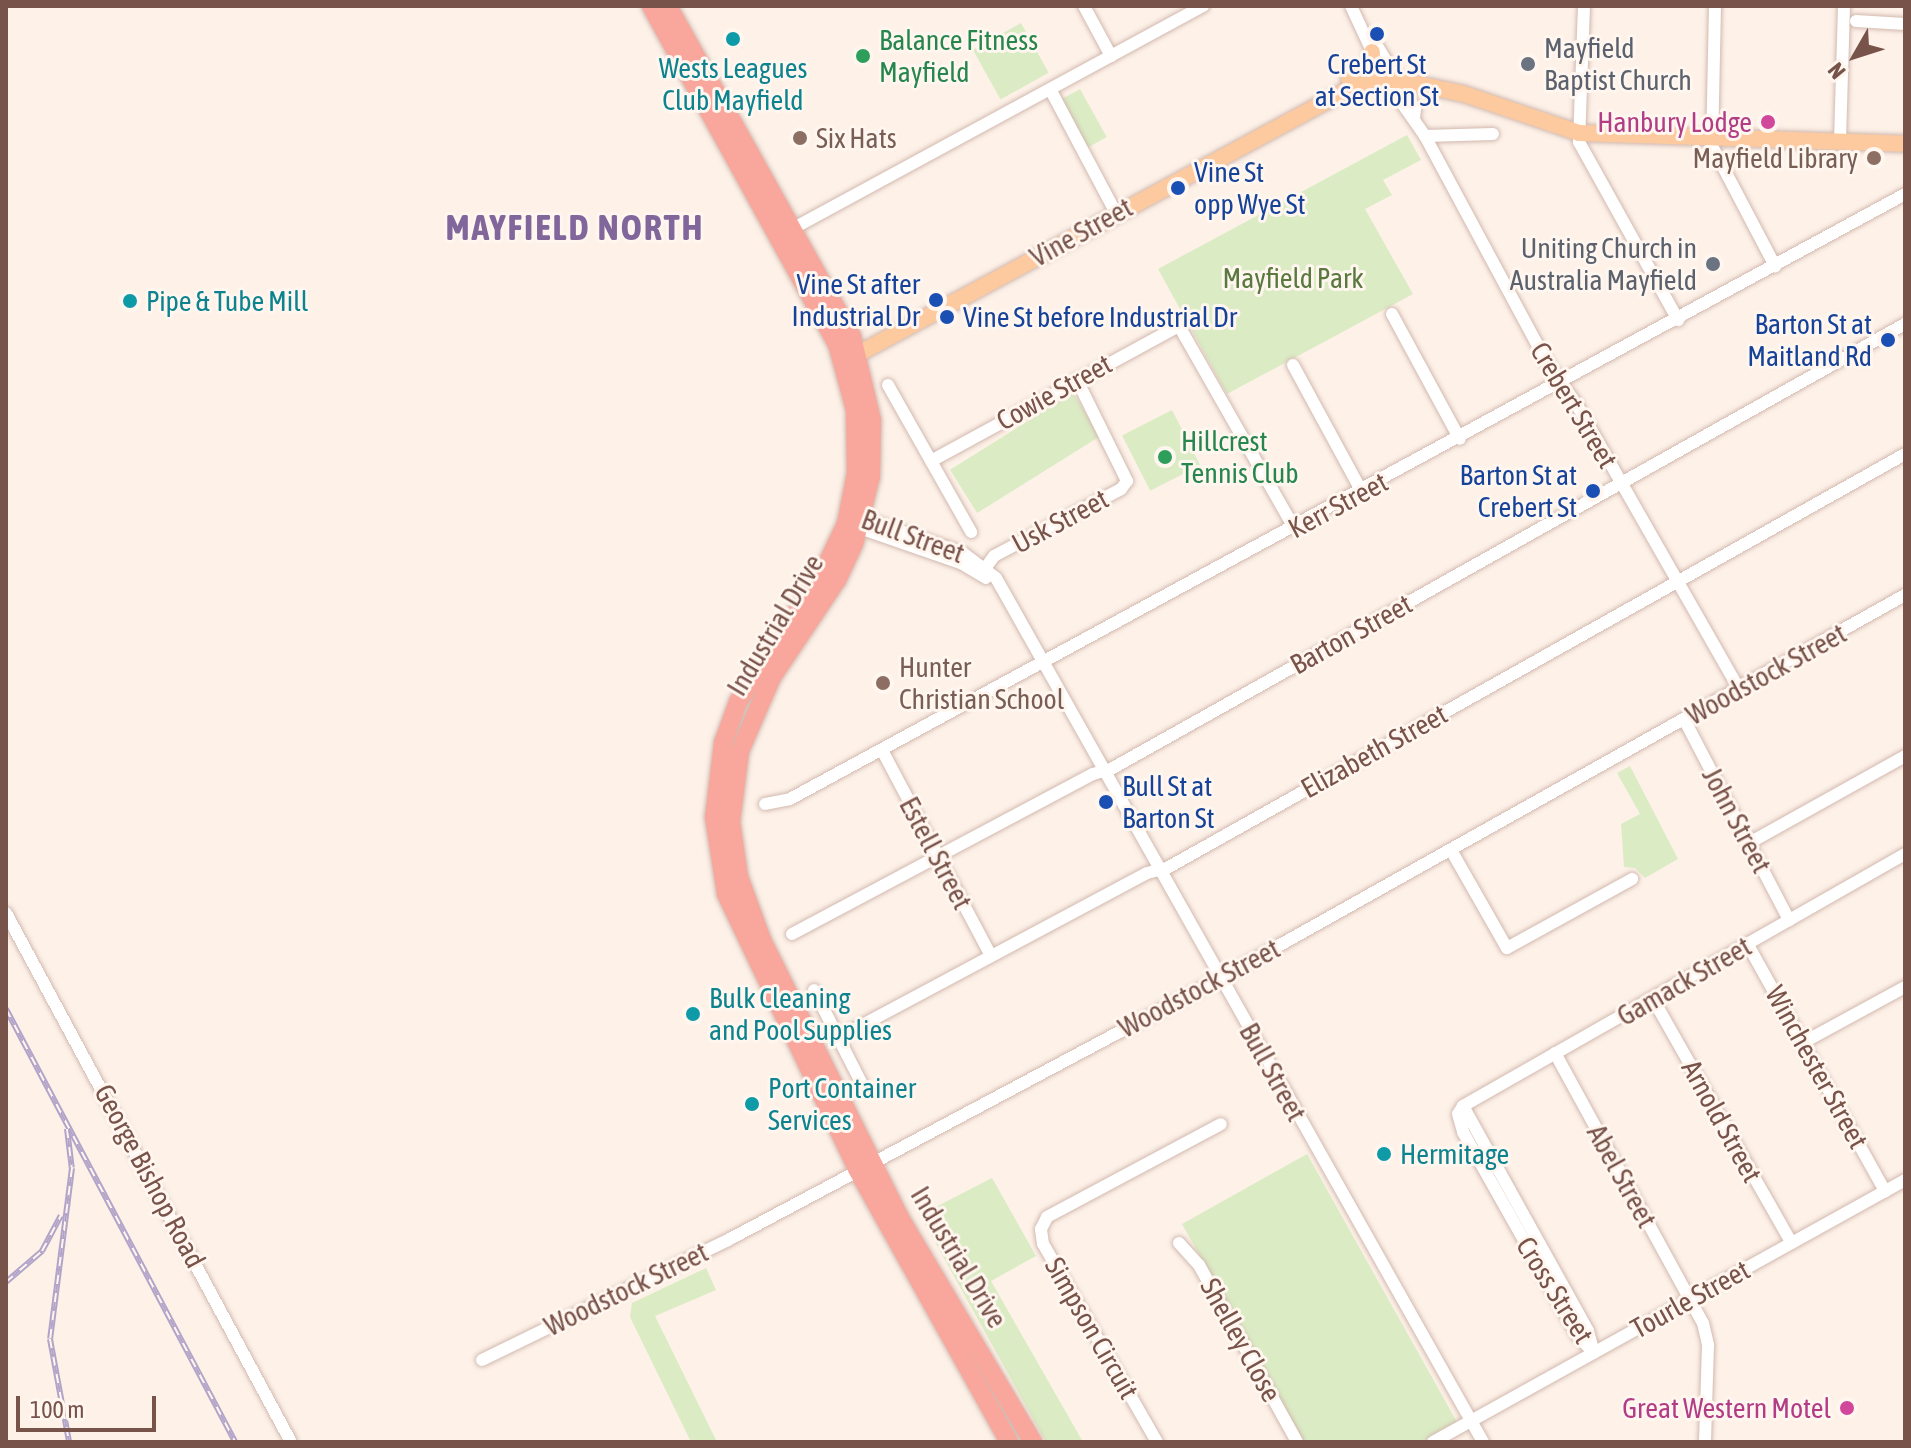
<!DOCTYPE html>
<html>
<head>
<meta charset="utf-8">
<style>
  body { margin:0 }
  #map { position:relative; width:1911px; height:1448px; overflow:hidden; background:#fdf1e8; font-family:"Asap Condensed",sans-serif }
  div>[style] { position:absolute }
  .green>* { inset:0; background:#dbecc5; transform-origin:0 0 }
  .roads { filter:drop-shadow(0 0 2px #d2b9af) drop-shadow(0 0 2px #d2b9af) }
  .minor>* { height:12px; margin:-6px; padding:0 6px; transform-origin:6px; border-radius:6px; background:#fff }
  .major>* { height:16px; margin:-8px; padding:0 8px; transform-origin:8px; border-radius:8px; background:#fdca9f }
  .highway>* { height:18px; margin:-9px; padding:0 9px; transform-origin:9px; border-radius:9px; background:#f9a69d }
  .rail>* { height:6px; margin-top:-3px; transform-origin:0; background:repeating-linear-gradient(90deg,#fff6ef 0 9px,#b2a4c8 0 18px); box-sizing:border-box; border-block:2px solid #b2a4c8 }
  .dots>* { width:22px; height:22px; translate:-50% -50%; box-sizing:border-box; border:4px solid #fff6ef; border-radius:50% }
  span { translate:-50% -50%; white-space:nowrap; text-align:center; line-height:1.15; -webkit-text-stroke:6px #fff6ef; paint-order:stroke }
  .leisure-label { font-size:28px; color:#27864d }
  .left { translate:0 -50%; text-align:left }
  .worship-label { font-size:28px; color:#5b616d }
  .right { translate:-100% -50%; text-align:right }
  .transit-label { font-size:28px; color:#164399 }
  .culture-label { font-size:28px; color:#0d838f }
  .hotel-label { font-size:28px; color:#b23c85 }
  .education-label { font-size:28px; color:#785e54 }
  .street-label { font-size:28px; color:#78534a }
  .park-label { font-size:28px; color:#59793f }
  .district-label { font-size:36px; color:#81669b; font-weight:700; letter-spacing:2px }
  .frame { position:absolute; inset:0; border:8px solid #78534a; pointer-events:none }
  .north { position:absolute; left:1815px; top:16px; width:80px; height:80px; -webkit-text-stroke:6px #fff6ef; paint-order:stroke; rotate:231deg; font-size:22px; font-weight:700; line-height:32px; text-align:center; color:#78534a }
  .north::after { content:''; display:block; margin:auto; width:28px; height:36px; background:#78534a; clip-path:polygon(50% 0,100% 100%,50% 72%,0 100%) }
  .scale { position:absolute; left:16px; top:1396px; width:140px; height:36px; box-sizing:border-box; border:4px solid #78534a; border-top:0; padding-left:10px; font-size:24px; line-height:28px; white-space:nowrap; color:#78534a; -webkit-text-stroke:6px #fff6ef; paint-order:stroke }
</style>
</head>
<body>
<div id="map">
  <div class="green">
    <i style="left:1021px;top:23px;width:57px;height:55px;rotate:61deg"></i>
    <i style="left:1080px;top:89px;width:55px;height:23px;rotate:61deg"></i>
    <i style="clip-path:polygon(1407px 135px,1421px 160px,1383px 180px,1392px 195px,1365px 209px,1413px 294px,1227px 394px,1158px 269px)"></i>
    <i style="left:1073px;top:393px;width:51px;height:145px;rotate:58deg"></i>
    <i style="left:1172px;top:410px;width:62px;height:56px;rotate:63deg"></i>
    <i style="clip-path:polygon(1630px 766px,1678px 859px,1645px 878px,1635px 868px,1624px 867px,1621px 824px,1640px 814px,1617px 773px)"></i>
    <i style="clip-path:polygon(1307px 1154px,1457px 1422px,1422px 1442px,1303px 1442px,1182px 1224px)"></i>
    <i style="clip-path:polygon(992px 1178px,1036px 1256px,991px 1281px,1083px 1442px,1046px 1442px,920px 1215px)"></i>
    <i style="clip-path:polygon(706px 1268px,716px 1290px,655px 1316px,717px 1442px,691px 1442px,630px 1317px,632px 1303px)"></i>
  </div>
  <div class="roads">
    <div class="minor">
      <i style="left:1084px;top:6px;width:57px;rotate:61.6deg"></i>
      <i style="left:1351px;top:6px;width:81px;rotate:65deg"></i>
      <i style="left:1385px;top:79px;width:70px;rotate:54.9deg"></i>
      <i style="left:1425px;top:136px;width:259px;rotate:61.7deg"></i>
      <i style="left:1548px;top:364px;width:50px;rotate:54.7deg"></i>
      <i style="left:1577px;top:405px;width:327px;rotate:60.3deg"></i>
      <i style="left:1584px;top:6px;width:136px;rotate:92.1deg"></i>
      <i style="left:1579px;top:142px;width:204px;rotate:60.9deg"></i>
      <i style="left:1715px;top:6px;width:140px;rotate:91.2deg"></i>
      <i style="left:1712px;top:146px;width:136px;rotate:62.3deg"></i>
      <i style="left:1856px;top:21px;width:49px;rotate:3.5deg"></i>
      <i style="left:1370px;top:34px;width:87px;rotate:59deg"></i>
      <i style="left:1415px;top:109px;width:9px;rotate:96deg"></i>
      <i style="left:1050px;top:89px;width:140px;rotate:62deg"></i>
      <i style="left:1425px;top:136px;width:68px;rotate:-1.7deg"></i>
      <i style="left:1840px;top:141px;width:135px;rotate:-88.3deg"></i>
      <i style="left:792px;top:229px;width:468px;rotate:-28.5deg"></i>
      <i style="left:1392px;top:314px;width:142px;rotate:61.5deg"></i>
      <i style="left:1293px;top:365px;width:145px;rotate:61.5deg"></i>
      <i style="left:888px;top:385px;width:169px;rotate:60.5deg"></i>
      <i style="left:931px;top:461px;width:282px;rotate:-28.6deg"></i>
      <i style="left:1179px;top:326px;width:232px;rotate:60.3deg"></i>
      <i style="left:854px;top:515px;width:115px;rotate:19.2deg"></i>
      <i style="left:963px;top:553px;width:41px;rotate:37.1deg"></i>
      <i style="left:996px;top:578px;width:992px;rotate:60.59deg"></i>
      <i style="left:851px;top:525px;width:116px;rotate:19.1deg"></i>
      <i style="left:961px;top:563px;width:29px;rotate:31deg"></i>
      <i style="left:981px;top:574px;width:22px;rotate:-54deg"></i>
      <i style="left:994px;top:556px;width:144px;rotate:-27.8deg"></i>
      <i style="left:1121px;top:489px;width:10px;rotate:-53deg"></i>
      <i style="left:1127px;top:481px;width:113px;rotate:-116.3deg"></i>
      <i style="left:1684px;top:719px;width:227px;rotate:62.4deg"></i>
      <i style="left:882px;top:750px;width:233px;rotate:62.1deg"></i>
      <i style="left:765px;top:804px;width:25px;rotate:-11deg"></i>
      <i style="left:790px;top:799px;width:1269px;rotate:-28.48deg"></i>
      <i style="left:1749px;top:843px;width:179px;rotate:-29.1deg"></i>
      <i style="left:1451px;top:850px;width:113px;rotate:60.3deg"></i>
      <i style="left:1507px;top:948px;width:143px;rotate:-28.9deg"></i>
      <i style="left:6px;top:913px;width:601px;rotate:61.69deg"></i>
      <i style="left:792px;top:934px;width:341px;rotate:-28deg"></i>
      <i style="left:1093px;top:774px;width:19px;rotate:-16deg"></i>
      <i style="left:1111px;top:769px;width:910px;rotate:-29.27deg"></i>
      <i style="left:1748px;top:945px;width:282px;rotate:60.9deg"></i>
      <i style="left:814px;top:990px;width:108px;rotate:63deg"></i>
      <i style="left:1653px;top:999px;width:279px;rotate:60.4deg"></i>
      <i style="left:838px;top:1038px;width:350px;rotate:-28.1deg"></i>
      <i style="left:1147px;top:873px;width:21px;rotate:-14deg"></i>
      <i style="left:1167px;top:868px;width:846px;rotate:-29.29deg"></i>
      <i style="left:1804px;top:1042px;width:115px;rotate:-28.6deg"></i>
      <i style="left:1555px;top:1053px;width:308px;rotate:61.3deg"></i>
      <i style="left:1703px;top:1323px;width:23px;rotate:77deg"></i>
      <i style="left:1708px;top:1345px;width:97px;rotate:91.8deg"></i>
      <i style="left:1463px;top:1106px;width:509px;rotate:-29.69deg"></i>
      <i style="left:1463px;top:1106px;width:9px;rotate:122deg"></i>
      <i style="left:1458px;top:1114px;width:19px;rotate:74deg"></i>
      <i style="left:1463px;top:1132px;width:234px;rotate:60.6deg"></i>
      <i style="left:1578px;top:1336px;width:23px;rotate:47deg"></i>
      <i style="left:1463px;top:1106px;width:257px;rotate:60.9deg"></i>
      <i style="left:1588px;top:1331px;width:20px;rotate:75deg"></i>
      <i style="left:1179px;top:1243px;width:30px;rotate:48deg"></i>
      <i style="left:1199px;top:1265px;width:202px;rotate:61deg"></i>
      <i style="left:482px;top:1360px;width:274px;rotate:-26deg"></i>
      <i style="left:728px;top:1240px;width:558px;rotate:-27.99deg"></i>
      <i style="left:1221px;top:978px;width:784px;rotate:-29.25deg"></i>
      <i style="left:1157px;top:1442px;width:228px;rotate:-119.9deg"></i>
      <i style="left:1043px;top:1244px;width:15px;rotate:-98deg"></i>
      <i style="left:1041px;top:1229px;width:13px;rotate:-63deg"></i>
      <i style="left:1047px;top:1217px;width:197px;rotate:-28.1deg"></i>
      <i style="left:1433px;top:1442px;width:540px;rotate:-29.03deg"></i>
    </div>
    <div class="major">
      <i style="left:1349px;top:79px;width:26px;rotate:-31deg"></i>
      <i style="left:1371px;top:66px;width:14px;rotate:-86deg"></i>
      <i style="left:845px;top:361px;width:590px;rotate:-28.35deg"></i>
      <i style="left:1364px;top:81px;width:34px;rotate:-2deg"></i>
      <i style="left:1398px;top:80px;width:67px;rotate:12deg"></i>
      <i style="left:1464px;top:94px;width:121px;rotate:18.7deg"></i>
      <i style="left:1579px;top:133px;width:326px;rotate:1.9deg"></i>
    </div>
    <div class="highway">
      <i style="left:651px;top:6px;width:386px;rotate:61.2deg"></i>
      <i style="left:837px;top:344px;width:68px;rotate:74.7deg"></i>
      <i style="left:855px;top:410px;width:63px;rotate:89.1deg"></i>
      <i style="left:856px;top:473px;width:52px;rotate:101.1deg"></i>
      <i style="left:846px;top:524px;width:53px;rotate:115.6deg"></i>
      <i style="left:823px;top:572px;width:155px;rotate:123.2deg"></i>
      <i style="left:738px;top:702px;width:44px;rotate:110.1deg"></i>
      <i style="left:723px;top:743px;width:75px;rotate:96.9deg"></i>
      <i style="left:714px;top:817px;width:78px;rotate:81.1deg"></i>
      <i style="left:726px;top:894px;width:305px;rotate:64.5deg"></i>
      <i style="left:857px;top:1169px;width:312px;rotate:60.9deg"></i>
      <i style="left:668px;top:6px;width:379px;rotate:60.9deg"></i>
      <i style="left:852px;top:337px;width:85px;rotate:76.5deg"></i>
      <i style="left:872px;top:420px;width:56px;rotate:91deg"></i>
      <i style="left:871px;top:476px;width:70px;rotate:104deg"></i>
      <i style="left:854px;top:544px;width:40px;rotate:115deg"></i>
      <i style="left:837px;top:580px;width:117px;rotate:123.8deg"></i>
      <i style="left:772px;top:677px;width:81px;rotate:113.4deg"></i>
      <i style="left:740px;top:751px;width:72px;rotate:97.2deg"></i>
      <i style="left:731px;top:822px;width:56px;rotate:81.7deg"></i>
      <i style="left:739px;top:877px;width:67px;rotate:69.9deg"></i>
      <i style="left:762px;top:940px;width:310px;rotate:63.6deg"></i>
      <i style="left:900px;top:1218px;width:261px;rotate:59.3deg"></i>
    </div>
  </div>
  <div class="rail">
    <i style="left:6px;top:1009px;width:490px;rotate:62.1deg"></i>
    <i style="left:67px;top:1129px;width:39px;rotate:83deg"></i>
    <i style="left:72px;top:1168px;width:172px;rotate:97.3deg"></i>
    <i style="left:50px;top:1339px;width:105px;rotate:79.5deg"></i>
    <i style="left:6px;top:1282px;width:48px;rotate:-40.7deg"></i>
    <i style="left:42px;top:1251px;width:40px;rotate:-62deg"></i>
  </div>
  <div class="dots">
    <i style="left:1377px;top:34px;background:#1a4fb4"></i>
    <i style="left:733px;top:39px;background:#0f9aa8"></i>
    <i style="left:863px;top:56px;background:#2e9e5b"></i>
    <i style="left:1528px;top:64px;background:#6b7280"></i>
    <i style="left:1768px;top:122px;background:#d1479c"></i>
    <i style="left:800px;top:138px;background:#8d6e63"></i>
    <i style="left:1874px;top:158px;background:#8d6e63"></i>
    <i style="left:1178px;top:188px;background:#1a4fb4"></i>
    <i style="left:1713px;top:264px;background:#6b7280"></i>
    <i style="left:936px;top:300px;background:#1a4fb4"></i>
    <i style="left:130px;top:301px;background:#0f9aa8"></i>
    <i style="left:947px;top:317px;background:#1a4fb4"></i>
    <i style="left:1888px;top:340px;background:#1a4fb4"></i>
    <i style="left:1165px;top:457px;background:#2e9e5b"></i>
    <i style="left:1593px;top:491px;background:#1a4fb4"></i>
    <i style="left:883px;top:683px;background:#8d6e63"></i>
    <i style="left:1106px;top:802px;background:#1a4fb4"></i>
    <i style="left:693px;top:1014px;background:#0f9aa8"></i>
    <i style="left:752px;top:1104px;background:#0f9aa8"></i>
    <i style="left:1384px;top:1154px;background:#0f9aa8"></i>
    <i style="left:1847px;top:1408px;background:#d1479c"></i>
  </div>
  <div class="leisure-label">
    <span class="left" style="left:879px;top:56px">Balance Fitness<br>Mayfield</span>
    <span class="left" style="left:1181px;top:457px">Hillcrest<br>Tennis Club</span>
  </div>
  <div class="worship-label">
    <span class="left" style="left:1544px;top:64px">Mayfield<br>Baptist Church</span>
    <span class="right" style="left:1697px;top:264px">Uniting Church in<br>Australia Mayfield</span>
  </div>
  <div class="transit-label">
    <span style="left:1377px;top:80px">Crebert St<br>at Section St</span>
    <span class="left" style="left:1194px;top:188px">Vine St<br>opp Wye St</span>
    <span class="right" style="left:920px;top:300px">Vine St after<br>Industrial Dr</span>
    <span class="left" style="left:963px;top:317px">Vine St before Industrial Dr</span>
    <span class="right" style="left:1872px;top:340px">Barton St at<br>Maitland Rd</span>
    <span class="right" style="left:1577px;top:491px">Barton St at<br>Crebert St</span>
    <span class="left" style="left:1122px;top:802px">Bull St at<br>Barton St</span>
  </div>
  <div class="culture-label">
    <span style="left:733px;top:84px">Wests Leagues<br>Club Mayfield</span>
    <span class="left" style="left:146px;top:301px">Pipe &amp; Tube Mill</span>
    <span class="left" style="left:709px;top:1014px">Bulk Cleaning<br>and Pool Supplies</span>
    <span class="left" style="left:768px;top:1104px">Port Container<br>Services</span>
    <span class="left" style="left:1400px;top:1154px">Hermitage</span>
  </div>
  <div class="hotel-label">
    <span class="right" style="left:1752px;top:122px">Hanbury Lodge</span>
    <span class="right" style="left:1831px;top:1408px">Great Western Motel</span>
  </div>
  <div class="education-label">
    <span class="left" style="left:816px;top:138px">Six Hats</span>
    <span class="right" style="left:1858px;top:158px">Mayfield Library</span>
    <span class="left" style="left:899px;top:683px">Hunter<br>Christian School</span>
  </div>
  <div class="street-label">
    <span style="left:1081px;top:232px;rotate:-29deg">Vine Street</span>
    <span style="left:1054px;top:392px;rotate:-29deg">Cowie Street</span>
    <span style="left:1574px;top:405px;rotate:59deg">Crebert Street</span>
    <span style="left:1338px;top:505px;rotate:-28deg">Kerr Street</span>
    <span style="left:1060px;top:521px;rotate:-28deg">Usk Street</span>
    <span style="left:913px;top:536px;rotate:20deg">Bull Street</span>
    <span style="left:775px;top:625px;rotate:-59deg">Industrial Drive</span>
    <span style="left:1351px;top:634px;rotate:-29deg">Barton Street</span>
    <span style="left:1766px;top:674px;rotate:-29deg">Woodstock Street</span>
    <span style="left:1374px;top:751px;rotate:-29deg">Elizabeth Street</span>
    <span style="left:1737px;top:820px;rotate:62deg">John Street</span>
    <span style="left:936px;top:853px;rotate:62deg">Estell Street</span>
    <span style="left:1684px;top:981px;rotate:-30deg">Gamack Street</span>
    <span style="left:1199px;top:988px;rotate:-28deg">Woodstock Street</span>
    <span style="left:1817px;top:1067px;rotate:61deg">Winchester Street</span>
    <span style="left:1273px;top:1072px;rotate:61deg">Bull Street</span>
    <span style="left:1722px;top:1121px;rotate:61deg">Arnold Street</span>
    <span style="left:150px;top:1176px;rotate:62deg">George Bishop Road</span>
    <span style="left:1622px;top:1176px;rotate:61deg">Abel Street</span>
    <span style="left:959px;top:1257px;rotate:59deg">Industrial Drive</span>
    <span style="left:626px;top:1289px;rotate:-26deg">Woodstock Street</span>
    <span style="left:1555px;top:1290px;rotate:58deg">Cross Street</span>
    <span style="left:1690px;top:1299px;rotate:-29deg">Tourle Street</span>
    <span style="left:1092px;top:1328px;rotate:60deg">Simpson Circuit</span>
    <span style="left:1241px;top:1340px;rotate:61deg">Shelley Close</span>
  </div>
  <div class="park-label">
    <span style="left:1293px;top:278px">Mayfield Park</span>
  </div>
  <div class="district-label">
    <span style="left:575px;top:228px">MAYFIELD NORTH</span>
  </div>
  <div class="frame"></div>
  <div class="north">N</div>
  <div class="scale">100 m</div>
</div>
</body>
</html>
